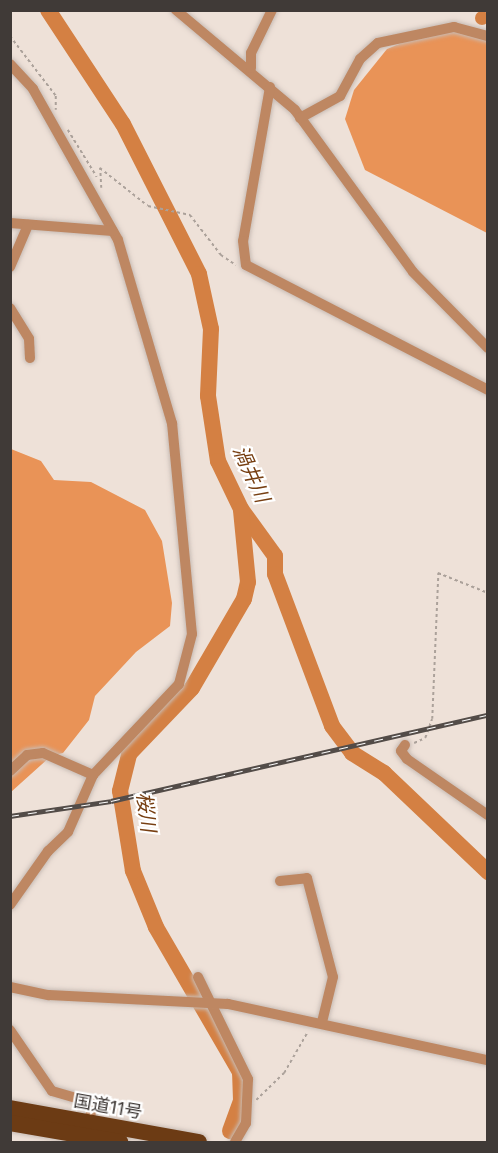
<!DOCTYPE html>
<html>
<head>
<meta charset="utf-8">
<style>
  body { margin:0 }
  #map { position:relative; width:498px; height:1153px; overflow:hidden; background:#eee1d8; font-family:"Fira Sans","Noto Sans JP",sans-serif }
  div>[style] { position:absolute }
  .forest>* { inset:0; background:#e99357 }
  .water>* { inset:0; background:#d48043 }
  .round { border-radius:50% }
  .river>* { height:16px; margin:-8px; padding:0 8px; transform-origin:8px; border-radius:8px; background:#d48043 }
  .path>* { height:1.5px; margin-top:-0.75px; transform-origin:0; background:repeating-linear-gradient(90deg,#aba19a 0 3px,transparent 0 6px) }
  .roads { filter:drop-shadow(0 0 2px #c8bcb5) drop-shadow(0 0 2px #c8bcb5) }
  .minor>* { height:10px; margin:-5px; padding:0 5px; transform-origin:5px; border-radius:5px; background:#be8762 }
  .trunk>* { height:16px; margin:-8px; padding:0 8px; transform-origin:8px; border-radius:8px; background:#6c3b14 }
  .rail>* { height:5px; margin-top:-2.5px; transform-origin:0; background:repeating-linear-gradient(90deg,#fff 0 9px,#534c48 0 18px); box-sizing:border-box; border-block:2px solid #534c48 }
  span { translate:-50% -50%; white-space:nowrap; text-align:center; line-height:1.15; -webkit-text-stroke:4.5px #fff; paint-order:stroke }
  .street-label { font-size:18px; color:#403a37 }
  .water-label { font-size:20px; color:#773f12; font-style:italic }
  .frame { position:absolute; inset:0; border:12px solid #403a37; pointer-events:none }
</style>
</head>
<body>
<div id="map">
  <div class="forest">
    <i style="clip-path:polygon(428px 32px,487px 32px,487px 233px,365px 170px,345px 119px,354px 90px,387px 49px)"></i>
    <i style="clip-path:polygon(11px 449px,41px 461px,54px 480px,91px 482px,145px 510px,162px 541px,172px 603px,170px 626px,136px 652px,95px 696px,89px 720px,63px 753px,51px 756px,11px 792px)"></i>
  </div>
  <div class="water">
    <i class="round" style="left:475px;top:11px;width:14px;height:14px"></i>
  </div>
  <div class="river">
    <i style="left:48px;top:10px;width:136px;rotate:56.7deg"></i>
    <i style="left:123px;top:124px;width:168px;rotate:63.1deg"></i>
    <i style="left:199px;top:274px;width:56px;rotate:77.7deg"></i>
    <i style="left:211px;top:329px;width:67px;rotate:92.6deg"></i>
    <i style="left:208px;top:396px;width:66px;rotate:81.3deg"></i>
    <i style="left:218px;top:461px;width:53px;rotate:64.4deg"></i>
    <i style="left:241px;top:509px;width:58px;rotate:54.1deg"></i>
    <i style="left:275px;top:556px;width:18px;rotate:90deg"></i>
    <i style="left:275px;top:574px;width:162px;rotate:69.4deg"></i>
    <i style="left:332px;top:726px;width:34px;rotate:53deg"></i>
    <i style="left:352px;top:753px;width:38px;rotate:32deg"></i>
    <i style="left:384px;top:773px;width:144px;rotate:43.6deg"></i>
    <i style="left:230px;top:1131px;width:33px;rotate:-70deg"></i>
    <i style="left:241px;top:1100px;width:28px;rotate:-92deg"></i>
    <i style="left:240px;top:1072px;width:168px;rotate:-120.1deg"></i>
    <i style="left:156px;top:927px;width:61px;rotate:-112.3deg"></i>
    <i style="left:133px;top:871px;width:81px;rotate:-99.2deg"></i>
    <i style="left:120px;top:791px;width:38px;rotate:-76deg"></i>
    <i style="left:129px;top:754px;width:91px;rotate:-46.3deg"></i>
    <i style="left:192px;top:688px;width:103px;rotate:-59.7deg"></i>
    <i style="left:244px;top:599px;width:17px;rotate:-77deg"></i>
    <i style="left:248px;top:582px;width:72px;rotate:-95.6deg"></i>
  </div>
  <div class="path">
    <i style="left:10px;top:36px;width:76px;rotate:52.5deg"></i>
    <i style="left:56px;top:96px;width:14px;rotate:90deg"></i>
    <i style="left:68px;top:130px;width:55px;rotate:58.3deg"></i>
    <i style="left:101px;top:188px;width:20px;rotate:-93deg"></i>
    <i style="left:100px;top:168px;width:61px;rotate:38.4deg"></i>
    <i style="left:148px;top:206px;width:43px;rotate:12.1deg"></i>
    <i style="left:190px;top:215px;width:51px;rotate:52.2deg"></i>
    <i style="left:221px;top:255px;width:18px;rotate:34deg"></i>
    <i style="left:414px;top:743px;width:12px;rotate:-24deg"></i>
    <i style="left:425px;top:738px;width:20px;rotate:-70deg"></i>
    <i style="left:432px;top:719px;width:146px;rotate:-87.6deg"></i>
    <i style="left:438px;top:573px;width:54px;rotate:21.8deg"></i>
    <i style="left:256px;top:1100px;width:39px;rotate:-44deg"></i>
    <i style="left:284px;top:1073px;width:46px;rotate:-60.1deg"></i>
  </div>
  <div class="roads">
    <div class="minor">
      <i style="left:176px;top:10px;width:155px;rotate:40deg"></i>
      <i style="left:295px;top:110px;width:200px;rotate:53.9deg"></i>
      <i style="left:413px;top:272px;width:107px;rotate:45.4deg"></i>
      <i style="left:10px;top:64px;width:34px;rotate:47deg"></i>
      <i style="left:33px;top:89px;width:173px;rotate:60.6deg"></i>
      <i style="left:118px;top:240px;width:191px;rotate:73.6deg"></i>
      <i style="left:172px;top:423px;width:212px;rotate:84.6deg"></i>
      <i style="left:192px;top:634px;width:52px;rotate:104.6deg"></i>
      <i style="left:179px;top:684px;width:125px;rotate:133.4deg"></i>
      <i style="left:93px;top:775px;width:62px;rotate:113.7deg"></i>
      <i style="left:68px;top:832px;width:28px;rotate:136deg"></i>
      <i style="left:48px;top:851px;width:66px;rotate:125.1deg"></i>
      <i style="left:251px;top:68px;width:15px;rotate:-90deg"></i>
      <i style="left:251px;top:53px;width:48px;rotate:-64deg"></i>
      <i style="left:270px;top:87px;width:156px;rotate:99.9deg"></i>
      <i style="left:243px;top:241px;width:24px;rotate:83deg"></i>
      <i style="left:246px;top:265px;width:272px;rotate:27.3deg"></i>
      <i style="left:300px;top:118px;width:46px;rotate:-28.8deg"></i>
      <i style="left:340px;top:96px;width:42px;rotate:-61.6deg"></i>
      <i style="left:360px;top:59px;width:24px;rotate:-42deg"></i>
      <i style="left:378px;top:43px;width:78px;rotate:-11.9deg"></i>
      <i style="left:454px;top:27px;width:35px;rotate:15deg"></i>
      <i style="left:10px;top:223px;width:103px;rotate:4.4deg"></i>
      <i style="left:10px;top:267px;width:46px;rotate:-66.8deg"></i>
      <i style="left:10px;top:308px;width:36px;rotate:58deg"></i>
      <i style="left:29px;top:339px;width:19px;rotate:87deg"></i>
      <i style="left:405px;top:745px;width:7px;rotate:124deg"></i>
      <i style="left:401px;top:751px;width:10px;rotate:53deg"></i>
      <i style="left:407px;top:759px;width:98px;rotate:34.7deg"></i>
      <i style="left:10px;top:771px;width:23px;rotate:-43deg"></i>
      <i style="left:27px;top:755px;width:16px;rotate:-7deg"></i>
      <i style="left:43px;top:753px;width:55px;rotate:23.7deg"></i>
      <i style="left:280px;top:881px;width:27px;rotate:-6deg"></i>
      <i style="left:307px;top:878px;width:102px;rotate:75.3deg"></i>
      <i style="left:333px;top:977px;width:46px;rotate:103.7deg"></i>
      <i style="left:198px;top:977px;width:114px;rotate:63.9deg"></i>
      <i style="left:248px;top:1079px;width:44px;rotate:92.6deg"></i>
      <i style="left:246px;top:1123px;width:22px;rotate:120deg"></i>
      <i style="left:10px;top:987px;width:40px;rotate:12deg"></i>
      <i style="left:49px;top:995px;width:179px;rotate:2.9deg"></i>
      <i style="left:228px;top:1004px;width:266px;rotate:12.2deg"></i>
      <i style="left:10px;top:1030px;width:74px;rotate:55.5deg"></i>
      <i style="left:52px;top:1091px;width:43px;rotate:16.3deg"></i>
      <i style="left:93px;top:1103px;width:25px;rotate:102deg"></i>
    </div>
    <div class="trunk">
      <i style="left:10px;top:1108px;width:192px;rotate:10.2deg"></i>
      <i style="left:10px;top:1123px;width:112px;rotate:9.8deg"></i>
    </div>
  </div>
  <div class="rail">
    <i style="left:10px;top:816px;width:102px;rotate:-8.4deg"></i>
    <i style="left:111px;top:801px;width:387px;rotate:-12.9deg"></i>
  </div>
  <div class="street-label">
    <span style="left:108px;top:1107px;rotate:10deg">国道11号</span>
  </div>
  <div class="water-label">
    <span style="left:251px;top:474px;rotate:66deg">渦井川</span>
    <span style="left:146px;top:812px;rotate:83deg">桜川</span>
  </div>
  <div class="frame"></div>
</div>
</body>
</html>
